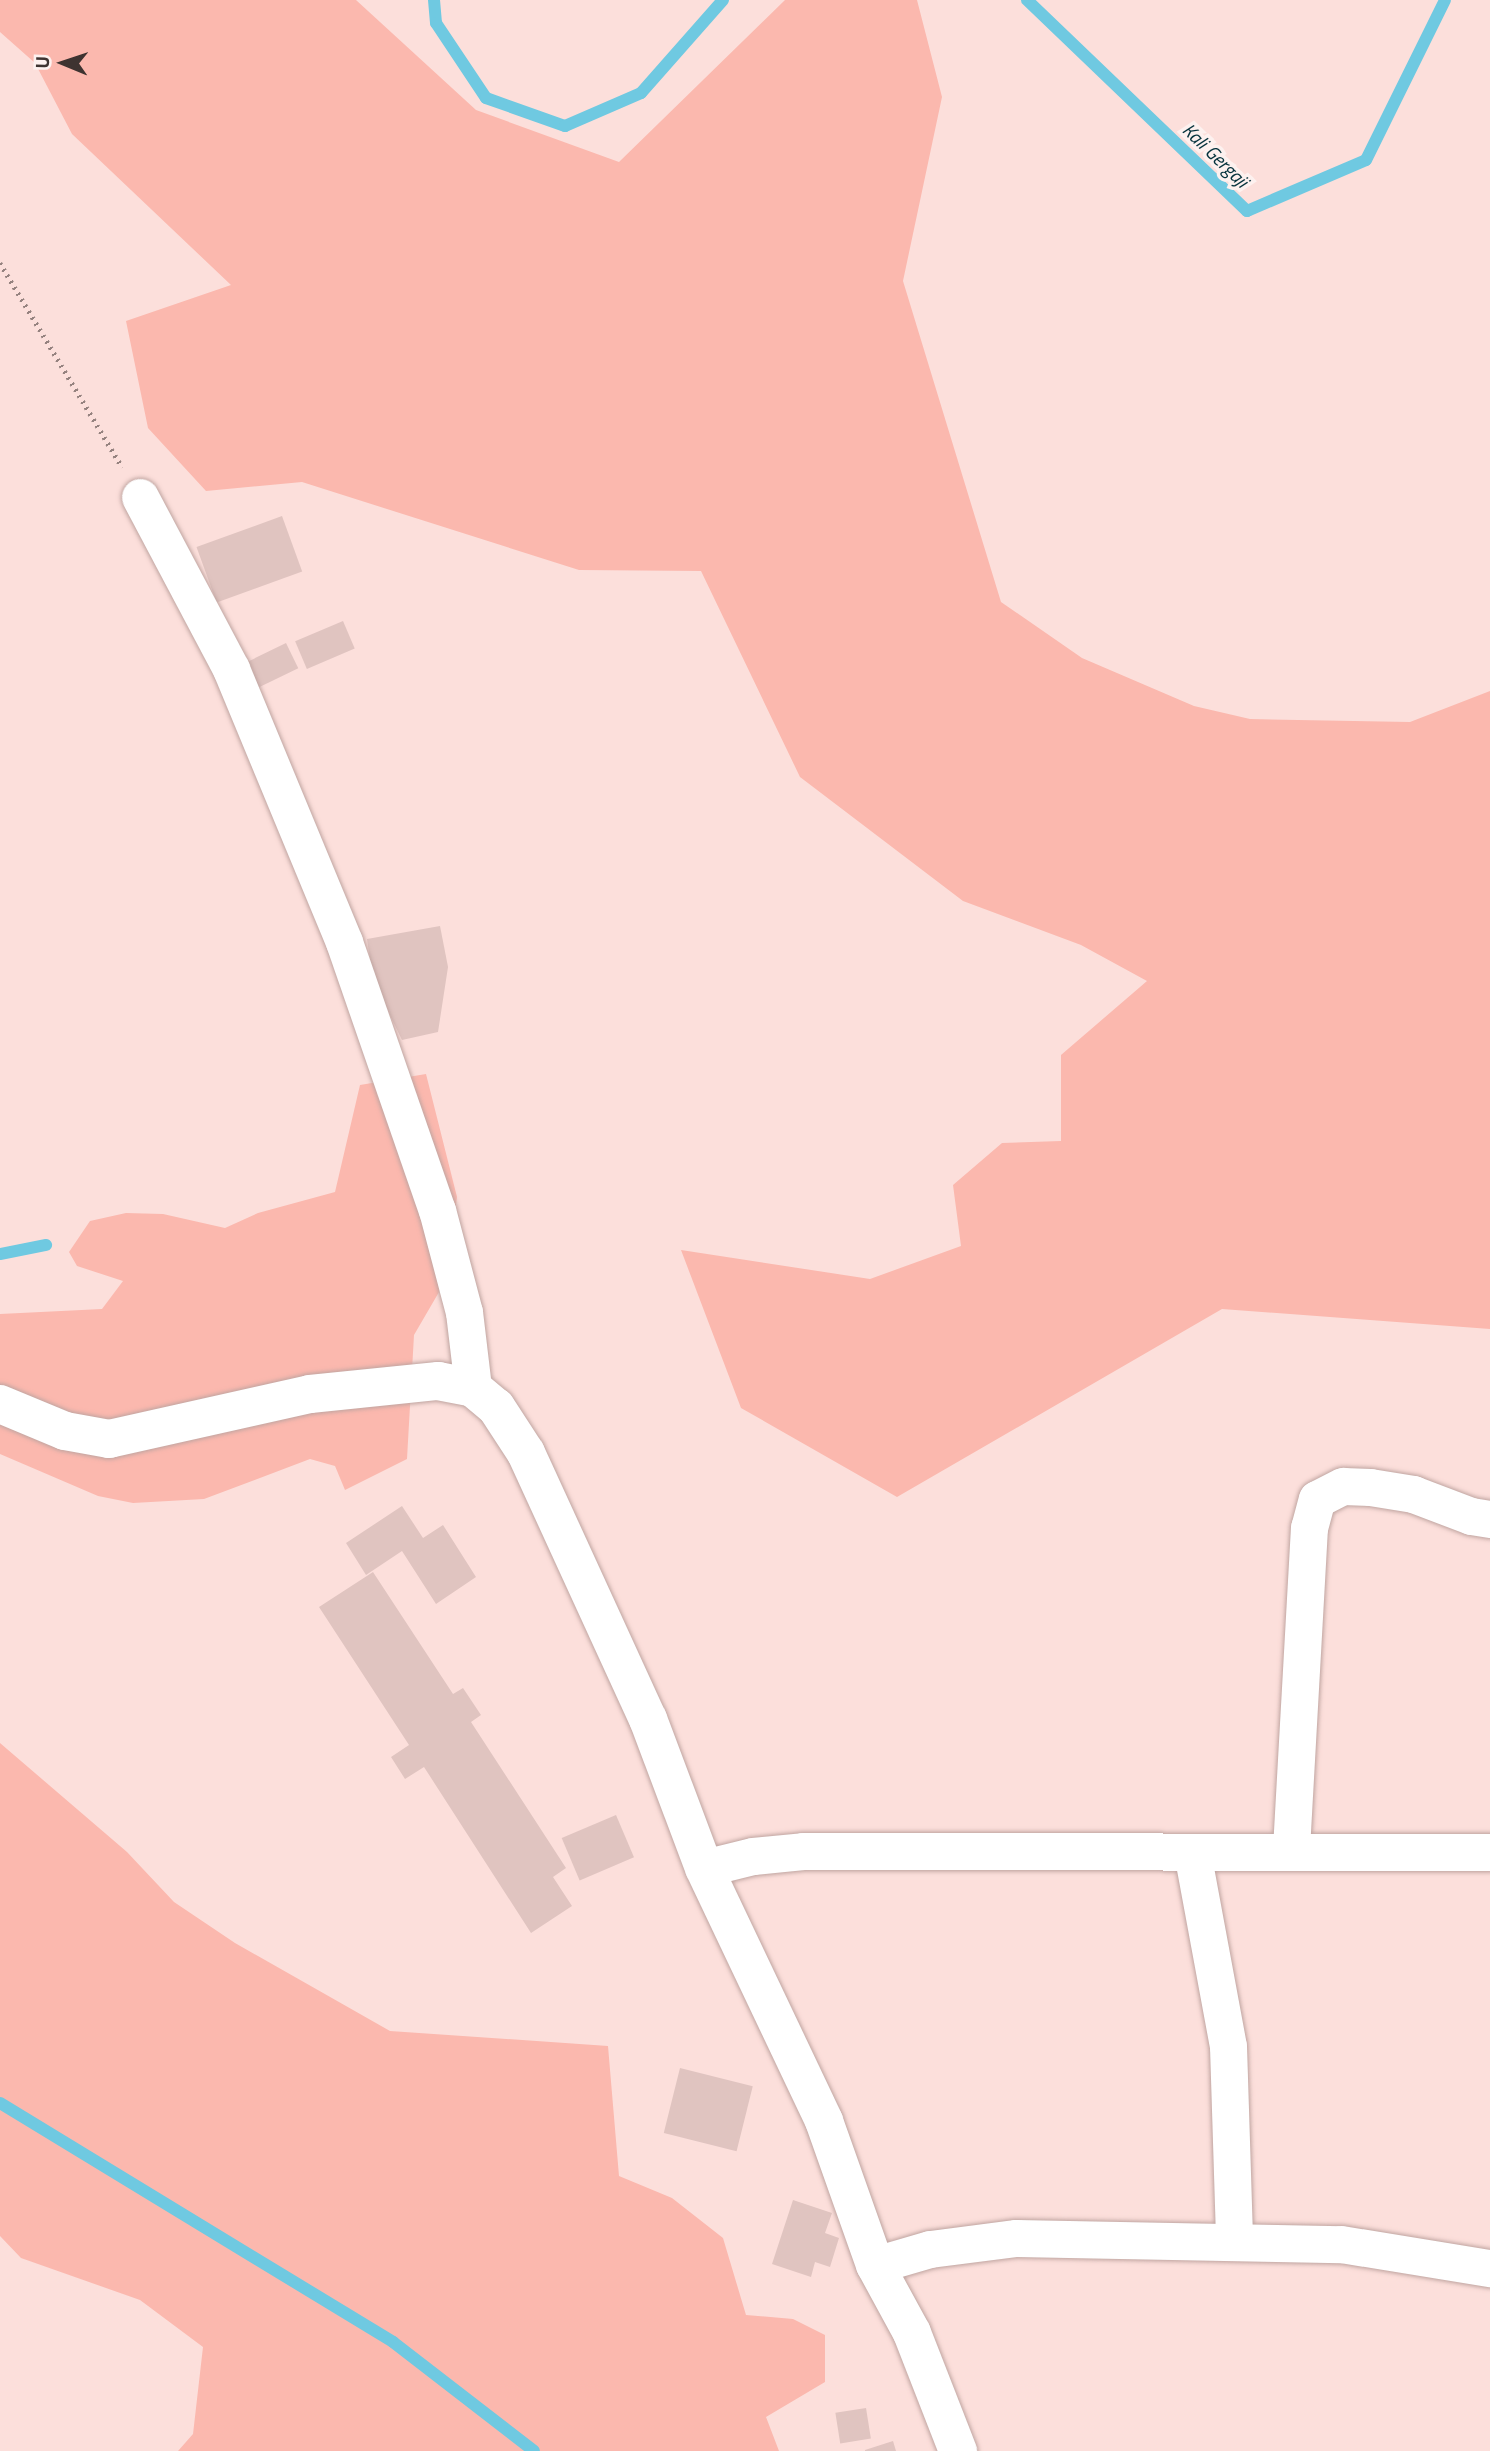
<!DOCTYPE html>
<html>
<head>
<meta charset="utf-8">
<style>
  body { margin:0 }
  #map { position:relative; width:1490px; height:2451px; overflow:hidden; background:#fcdfdb; font-family:"Titillium Web",sans-serif }
  div>[style] { position:absolute }
  .green>* { inset:0; background:#fbb8ae }
  .stream>* { height:12px; margin:-6px; padding:0 6px; transform-origin:6px; border-radius:6px; background:#6fc9e1 }
  .building>* { inset:0; background:#e0c4c0; transform-origin:0 0 }
  .path>* { height:4.5px; margin-top:-2.25px; transform-origin:0; background:repeating-linear-gradient(90deg,#95827f 0 2px,transparent 0 7px) }
  .roads { filter:drop-shadow(0 0 2px #c0a5a1) drop-shadow(0 0 2px #c0a5a1) }
  .street>* { height:37px; margin:-18.5px; padding:0 18.5px; transform-origin:18.5px; border-radius:18.5px; background:#fff }
  .secondary>* { height:38px; margin:-19px; padding:0 19px; transform-origin:19px; border-radius:19px; background:#fff }
  span { translate:-50% -50%; white-space:nowrap; text-align:center; line-height:1.15; -webkit-text-stroke:7px #fdf1ef; paint-order:stroke }
  .water-label { font-size:19px; color:#05323c; font-style:italic }
  .north { position:absolute; left:28px; top:28px; width:70px; height:70px; -webkit-text-stroke:5px #fdf1ef; paint-order:stroke; rotate:272deg; font-size:19px; font-weight:700; line-height:28px; text-align:center; color:#3e3331 }
  .north::after { content:''; display:block; margin:auto; width:24px; height:32px; background:#3e3331; clip-path:polygon(50% 0,100% 100%,50% 72%,0 100%) }
</style>
</head>
<body>
<div id="map">
  <div class="green">
    <i style="clip-path:polygon(0 0,356px 0,476px 110px,619px 162px,785px 0,917px 0,942px 97px,903px 281px,1001px 602px,1082px 658px,1194px 706px,1250px 719px,1410px 722px,1490px 691px,1490px 1329px,1222px 1309px,897px 1497px,741px 1408px,681px 1250px,870px 1279px,961px 1246px,953px 1185px,1002px 1143px,1061px 1141px,1061px 1055px,1147px 981px,1081px 945px,963px 901px,800px 777px,701px 571px,579px 570px,302px 482px,206px 491px,148px 428px,126px 321px,231px 285px,72px 134px,35px 63px,0 32px)"></i>
    <i style="clip-path:polygon(426px 1074px,457px 1197px,446px 1280px,414px 1335px,407px 1459px,345px 1490px,335px 1466px,310px 1459px,204px 1499px,133px 1503px,98px 1496px,0 1454px,0 1314px,102px 1309px,123px 1281px,77px 1266px,69px 1252px,90px 1221px,126px 1213px,163px 1214px,225px 1228px,258px 1213px,335px 1192px,360px 1085px)"></i>
    <i style="clip-path:polygon(0 1743px,127px 1852px,174px 1902px,235px 1943px,390px 2031px,608px 2046px,619px 2176px,672px 2198px,723px 2238px,746px 2315px,793px 2319px,825px 2335px,825px 2382px,766px 2417px,779px 2451px,178px 2451px,193px 2434px,203px 2347px,140px 2300px,21px 2258px,0 2236px)"></i>
  </div>
  <div class="stream">
    <i style="left:434px;top:0;width:23px;rotate:85deg"></i>
    <i style="left:436px;top:23px;width:90px;rotate:56.3deg"></i>
    <i style="left:486px;top:98px;width:84px;rotate:19.5deg"></i>
    <i style="left:565px;top:126px;width:83px;rotate:-23.5deg"></i>
    <i style="left:641px;top:93px;width:124px;rotate:-48.6deg"></i>
    <i style="left:1027px;top:0;width:305px;rotate:43.8deg"></i>
    <i style="left:1247px;top:211px;width:129px;rotate:-23.2deg"></i>
    <i style="left:1366px;top:160px;width:178px;rotate:-63.7deg"></i>
    <i style="left:0;top:1254px;width:47px;rotate:-11.1deg"></i>
    <i style="left:0;top:2103px;width:460px;rotate:31.3deg"></i>
    <i style="left:393px;top:2342px;width:178px;rotate:37.7deg"></i>
  </div>
  <div class="building">
    <i style="left:282px;top:516px;width:59px;height:91px;rotate:70deg"></i>
    <i style="left:343px;top:621px;width:30px;height:52px;rotate:67deg"></i>
    <i style="left:286px;top:643px;width:28px;height:46px;rotate:64deg"></i>
    <i style="clip-path:polygon(440px 926px,448px 967px,438px 1032px,402px 1040px,373px 980px,367px 939px)"></i>
    <i style="clip-path:polygon(402px 1506px,423px 1538px,443px 1525px,476px 1577px,436px 1604px,402px 1551px,366px 1575px,346px 1543px)"></i>
    <i style="clip-path:polygon(373px 1572px,453px 1694px,463px 1688px,481px 1715px,471px 1722px,566px 1868px,553px 1877px,572px 1906px,531px 1933px,424px 1767px,405px 1779px,391px 1757px,409px 1745px,319px 1607px)"></i>
    <i style="left:616px;top:1815px;width:46px;height:59px;rotate:67deg"></i>
    <i style="left:680px;top:2068px;width:75px;height:67px;rotate:14deg"></i>
    <i style="clip-path:polygon(793px 2200px,832px 2213px,825px 2233px,839px 2238px,830px 2267px,815px 2262px,811px 2277px,772px 2264px)"></i>
    <i style="left:866px;top:2408px;width:31px;height:31px;rotate:81deg"></i>
    <i style="clip-path:polygon(893px 2441px,896px 2451px,865px 2451px,865px 2450px)"></i>
  </div>
  <div class="path">
    <i style="left:0;top:263px;width:238px;rotate:59.1deg"></i>
  </div>
  <div class="roads">
    <div class="street">
      <i style="left:140px;top:497px;width:195px;rotate:62.1deg"></i>
      <i style="left:231px;top:669px;width:295px;rotate:67.5deg"></i>
      <i style="left:344px;top:942px;width:284px;rotate:70.9deg"></i>
      <i style="left:437px;top:1210px;width:106px;rotate:75.2deg"></i>
      <i style="left:464px;top:1312px;width:77px;rotate:83.2deg"></i>
      <i style="left:1291px;top:1849px;width:322px;rotate:-86.8deg"></i>
      <i style="left:1309px;top:1528px;width:30px;rotate:-75deg"></i>
      <i style="left:1317px;top:1499px;width:29px;rotate:-27deg"></i>
      <i style="left:1343px;top:1486px;width:27px;rotate:2deg"></i>
      <i style="left:1370px;top:1487px;width:44px;rotate:9.2deg"></i>
      <i style="left:1413px;top:1494px;width:62px;rotate:20.8deg"></i>
      <i style="left:1471px;top:1516px;width:19px;rotate:9deg"></i>
      <i style="left:1192px;top:1852px;width:197px;rotate:79.5deg"></i>
      <i style="left:1228px;top:2046px;width:195px;rotate:88.2deg"></i>
      <i style="left:704px;top:1868px;width:50px;rotate:-13.8deg"></i>
      <i style="left:753px;top:1856px;width:50px;rotate:-5.7deg"></i>
      <i style="left:803px;top:1851px;width:687px;rotate:0.08deg"></i>
      <i style="left:875px;top:2265px;width:57px;rotate:-16.2deg"></i>
      <i style="left:930px;top:2249px;width:87px;rotate:-7.3deg"></i>
      <i style="left:1016px;top:2238px;width:325px;rotate:1.1deg"></i>
      <i style="left:1341px;top:2244px;width:151px;rotate:9.2deg"></i>
    </div>
    <div class="secondary">
      <i style="left:0;top:1404px;width:70px;rotate:22.6deg"></i>
      <i style="left:65px;top:1431px;width:45px;rotate:10.3deg"></i>
      <i style="left:109px;top:1439px;width:206px;rotate:-12.6deg"></i>
      <i style="left:310px;top:1394px;width:129px;rotate:-5.8deg"></i>
      <i style="left:438px;top:1381px;width:36px;rotate:11deg"></i>
      <i style="left:473px;top:1388px;width:30px;rotate:40deg"></i>
      <i style="left:496px;top:1407px;width:55px;rotate:56.9deg"></i>
      <i style="left:526px;top:1453px;width:293px;rotate:65.4deg"></i>
      <i style="left:648px;top:1719px;width:159px;rotate:69.4deg"></i>
      <i style="left:704px;top:1868px;width:280px;rotate:64.6deg"></i>
      <i style="left:824px;top:2121px;width:153px;rotate:70.5deg"></i>
      <i style="left:875px;top:2265px;width:77px;rotate:61.4deg"></i>
      <i style="left:912px;top:2333px;width:127px;rotate:68.7deg"></i>
    </div>
  </div>
  <div class="water-label">
    <span style="left:1216px;top:155px;rotate:44deg">Kali Gergaji</span>
  </div>
  <div class="north">U</div>
</div>
</body>
</html>
